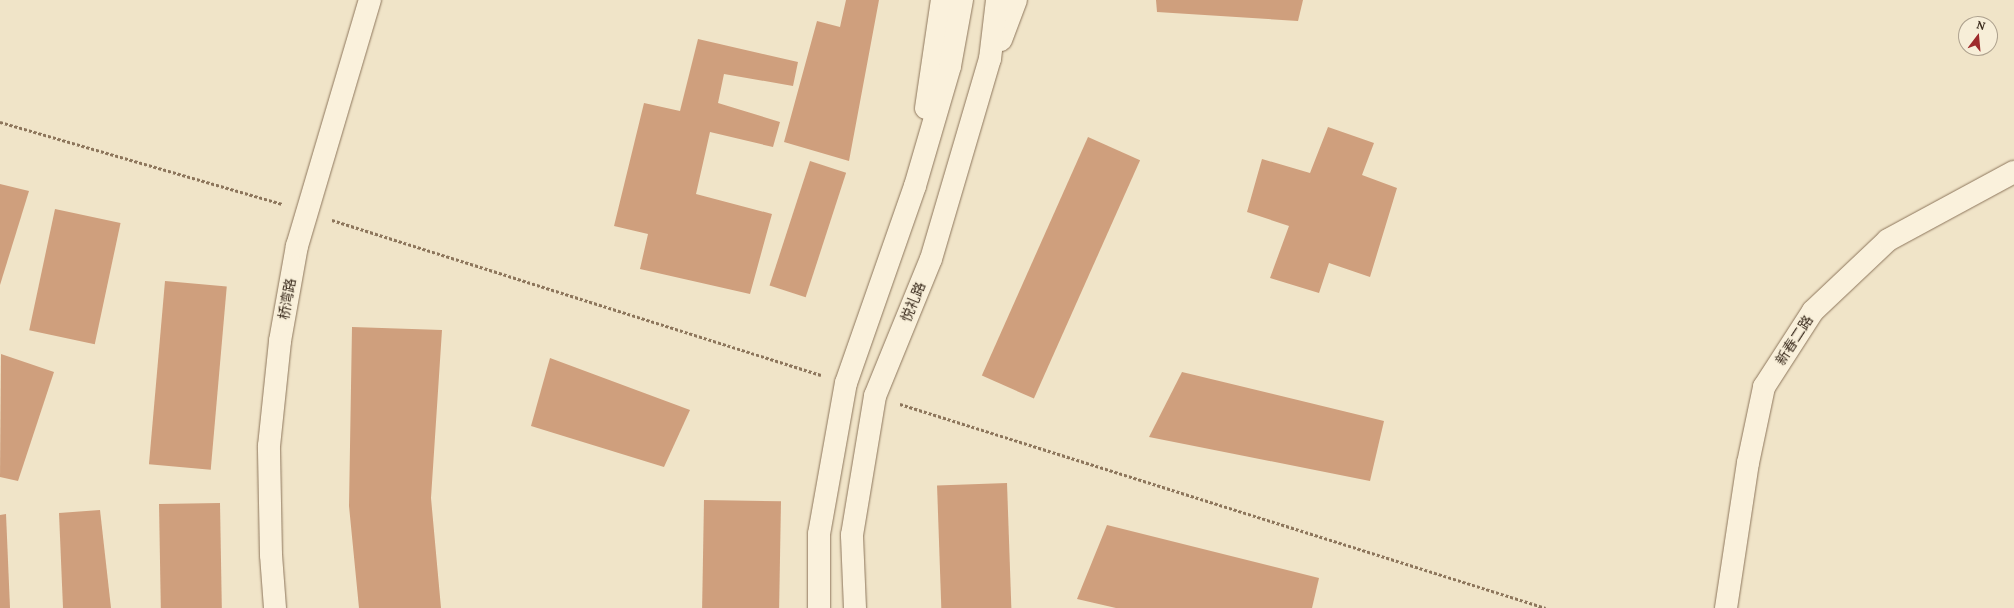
<!DOCTYPE html>
<html>
<head>
<meta charset="utf-8">
<style>
  body { margin:0 }
  #map { position:relative; width:2014px; height:608px; overflow:hidden; background:#f0e4c8; font-family:Lora,"Noto Sans SC",serif }
  div>[style] { position:absolute }
  .building>* { inset:0; background:#cf9f7d; transform-origin:0 0 }
  .path>* { height:2.5px; margin-top:-1.25px; transform-origin:0; background:repeating-linear-gradient(90deg,#8d765c 0 3px,transparent 0 5px) }
  .roads { filter:drop-shadow(0 0 1px #8d765c) drop-shadow(0 0 1px #8d765c) }
  .tertiary>* { height:22px; margin:-11px; padding:0 11px; transform-origin:11px; border-radius:11px; background:#faf1dc }
  .secondary>* { height:22px; margin:-11px; padding:0 11px; transform-origin:11px; border-radius:11px; background:#faf1dc }
  span { translate:-50% -50%; white-space:nowrap; text-align:center; line-height:1.15; -webkit-text-stroke:3px #f7eed8; paint-order:stroke }
  .street-label { font-size:14px; color:#3d2e20 }
  .north { position:absolute; left:1958px; top:16px; width:40px; height:40px; box-sizing:border-box; background:#f7eed8; border:1px solid #ada18e; border-radius:50%; rotate:16deg; font-size:11px; font-weight:700; line-height:16px; text-align:center; color:#3d2e20 }
  .north::after { content:''; display:block; margin:auto; width:14px; height:18px; background:#9e2a2b; clip-path:polygon(50% 0,100% 100%,50% 72%,0 100%) }
</style>
</head>
<body>
<div id="map">
  <div class="building">
    <i style="clip-path:polygon(846px 0,879px 0,849px 161px,784px 142px,817px 21px,840px 27px)"></i>
    <i style="clip-path:polygon(1156px 0,1303px 0,1298px 21px,1157px 12px)"></i>
    <i style="clip-path:polygon(698px 39px,798px 62px,793px 86px,724px 74px,718px 103px,780px 122px,773px 147px,710px 132px,696px 194px,772px 214px,750px 294px,640px 269px,648px 234px,614px 226px,644px 103px,680px 111px)"></i>
    <i style="clip-path:polygon(1328px 127px,1374px 143px,1362px 175px,1397px 188px,1370px 277px,1329px 263px,1319px 293px,1270px 278px,1289px 226px,1247px 212px,1262px 159px,1310px 173px)"></i>
    <i style="left:1088px;top:137px;width:57px;height:261px;rotate:24deg"></i>
    <i style="left:810px;top:161px;width:38px;height:131px;rotate:18deg"></i>
    <i style="clip-path:polygon(0 184px,29px 191px,0 285px)"></i>
    <i style="left:55px;top:209px;width:67px;height:124px;rotate:12deg"></i>
    <i style="left:165px;top:281px;width:62px;height:184px;rotate:5deg"></i>
    <i style="clip-path:polygon(352px 327px,442px 330px,431px 498px,441px 608px,359px 608px,349px 506px)"></i>
    <i style="clip-path:polygon(1px 354px,54px 372px,18px 481px,0 477px)"></i>
    <i style="clip-path:polygon(550px 358px,690px 410px,664px 467px,531px 426px)"></i>
    <i style="clip-path:polygon(1182px 372px,1384px 421px,1370px 481px,1149px 437px)"></i>
    <i style="left:1007px;top:483px;width:125px;height:70px;rotate:88deg"></i>
    <i style="left:704px;top:500px;width:77px;height:108px;rotate:1deg"></i>
    <i style="left:220px;top:503px;width:105px;height:61px;rotate:89deg"></i>
    <i style="clip-path:polygon(100px 510px,111px 608px,63px 608px,59px 513px)"></i>
    <i style="clip-path:polygon(6px 514px,10px 608px,0 608px,0 515px)"></i>
    <i style="clip-path:polygon(1107px 525px,1319px 578px,1312px 608px,1116px 608px,1077px 599px)"></i>
  </div>
  <div class="path">
    <i style="left:0;top:122px;width:294px;rotate:16.2deg"></i>
    <i style="left:332px;top:220px;width:513px;rotate:17.59deg"></i>
    <i style="left:900px;top:404px;width:677px;rotate:17.53deg"></i>
  </div>
  <div class="roads">
    <div class="tertiary">
      <i style="left:275px;top:608px;width:53px;rotate:-94.3deg"></i>
      <i style="left:271px;top:555px;width:109px;rotate:-91.1deg"></i>
      <i style="left:269px;top:446px;width:106px;rotate:-84deg"></i>
      <i style="left:280px;top:341px;width:97px;rotate:-79.9deg"></i>
      <i style="left:297px;top:246px;width:257px;rotate:-73.5deg"></i>
      <i style="left:1726px;top:608px;width:147px;rotate:-81.4deg"></i>
      <i style="left:1748px;top:463px;width:78px;rotate:-78.1deg"></i>
      <i style="left:1764px;top:387px;width:90px;rotate:-57.2deg"></i>
      <i style="left:1813px;top:311px;width:103px;rotate:-43.4deg"></i>
      <i style="left:1888px;top:240px;width:143px;rotate:-28.4deg"></i>
    </div>
    <div class="secondary">
      <i style="left:1001px;top:40px;width:43px;rotate:-69.4deg"></i>
      <i style="left:926px;top:108px;width:109px;rotate:-81.6deg"></i>
      <i style="left:819px;top:608px;width:74px;rotate:-90deg"></i>
      <i style="left:819px;top:534px;width:153px;rotate:-79.9deg"></i>
      <i style="left:846px;top:383px;width:209px;rotate:-70.7deg"></i>
      <i style="left:915px;top:186px;width:125px;rotate:-73.7deg"></i>
      <i style="left:950px;top:66px;width:67px;rotate:-79.7deg"></i>
      <i style="left:855px;top:608px;width:73px;rotate:-92.4deg"></i>
      <i style="left:852px;top:535px;width:141px;rotate:-80.6deg"></i>
      <i style="left:875px;top:396px;width:148px;rotate:-67.8deg"></i>
      <i style="left:931px;top:259px;width:209px;rotate:-73.6deg"></i>
      <i style="left:990px;top:59px;width:59px;rotate:-83.2deg"></i>
    </div>
  </div>
  <div class="street-label">
    <span style="left:287px;top:299px;rotate:-80deg">桥湾路</span>
    <span style="left:913px;top:302px;rotate:-68deg">悦礼路</span>
    <span style="left:1794px;top:340px;rotate:-57deg">新春二路</span>
  </div>
  <div class="north">N</div>
</div>
</body>
</html>
